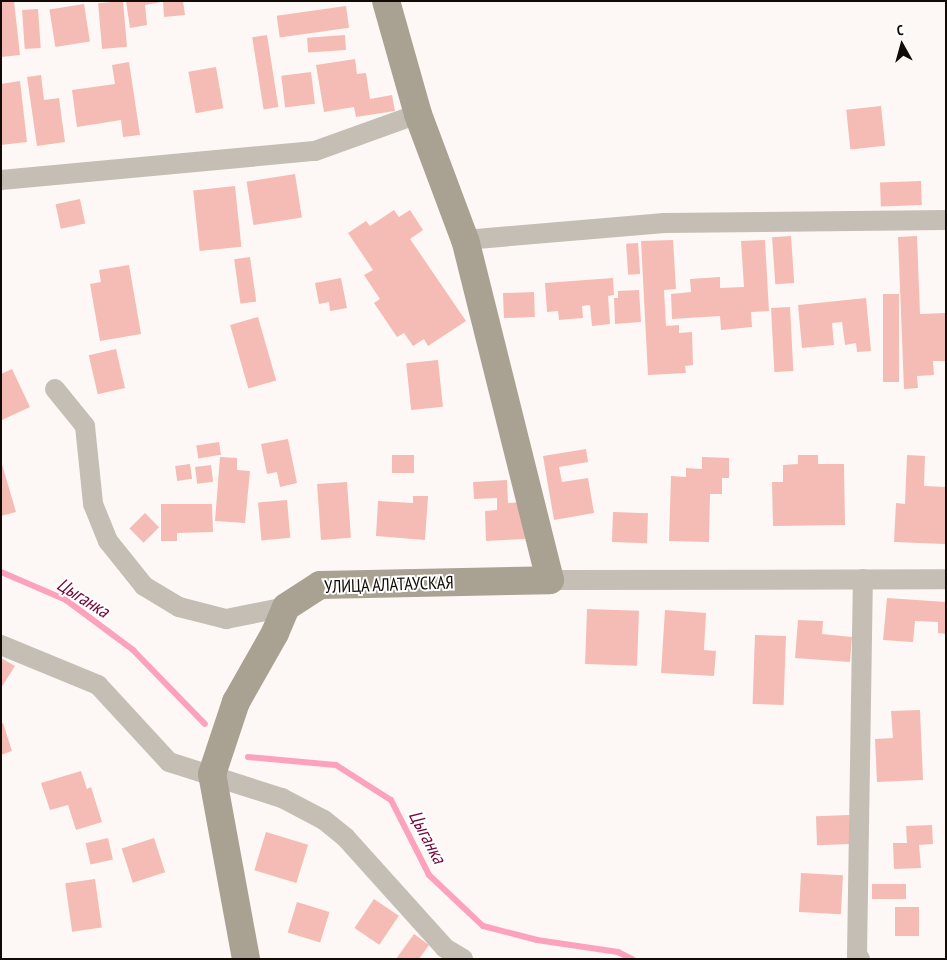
<!DOCTYPE html>
<html>
<head>
<meta charset="utf-8">
<style>
  body { margin:0 }
  #map { position:relative; width:947px; height:960px; overflow:hidden; background:#fdf8f5; font-family:"PT Sans Narrow",sans-serif }
  div>[style] { position:absolute }
  .stream>* { height:6px; margin:-3px; padding:0 3px; transform-origin:3px; border-radius:3px; background:#fda2bc }
  .building>* { inset:0; background:#f4bcb4; transform-origin:0 0 }
  .street>* { height:20px; margin:-10px; padding:0 10px; transform-origin:10px; border-radius:10px; background:#c4beb4 }
  .secondary>* { height:28px; margin:-14px; padding:0 14px; transform-origin:14px; border-radius:14px; background:#a9a192 }
  span { translate:-50% -50%; white-space:nowrap; text-align:center; line-height:1.15; -webkit-text-stroke:4px #fff; paint-order:stroke }
  .street-label { font-size:18px; color:#110a05 }
  .water-label { font-size:19px; color:#730739; font-style:italic }
  .frame { position:absolute; inset:0; border:2px solid #110a05; pointer-events:none }
  .north { position:absolute; left:877px; top:20px; width:50px; height:50px; -webkit-text-stroke:4px #fff; paint-order:stroke; rotate:353deg; font-size:14px; font-weight:700; line-height:20px; text-align:center; color:#110a05 }
  .north::after { content:''; display:block; margin:auto; width:18px; height:22px; background:#110a05; clip-path:polygon(50% 0,100% 100%,50% 72%,0 100%) }
</style>
</head>
<body>
<div id="map">
  <div class="stream">
    <i style="left:1px;top:572px;width:71px;rotate:23.3deg"></i>
    <i style="left:66px;top:600px;width:84px;rotate:36.7deg"></i>
    <i style="left:133px;top:650px;width:103px;rotate:45.8deg"></i>
    <i style="left:248px;top:757px;width:88px;rotate:5.2deg"></i>
    <i style="left:336px;top:765px;width:65px;rotate:32.5deg"></i>
    <i style="left:391px;top:800px;width:84px;rotate:63.1deg"></i>
    <i style="left:429px;top:875px;width:74px;rotate:43.4deg"></i>
    <i style="left:483px;top:926px;width:56px;rotate:14.5deg"></i>
    <i style="left:537px;top:940px;width:82px;rotate:8.4deg"></i>
    <i style="left:618px;top:952px;width:16px;rotate:27deg"></i>
  </div>
  <div class="building">
    <i style="clip-path:polygon(1px 1px,14px 1px,20px 55px,1px 57px)"></i>
    <i style="left:123px;top:1px;width:46px;height:25px;rotate:85deg"></i>
    <i style="clip-path:polygon(126px 1px,161px 1px,161px 2px,145px 5px,147px 25px,130px 28px)"></i>
    <i style="clip-path:polygon(163px 1px,183px 1px,185px 15px,164px 17px)"></i>
    <i style="left:84px;top:4px;width:38px;height:35px;rotate:81deg"></i>
    <i style="left:346px;top:6px;width:22px;height:70px;rotate:82deg"></i>
    <i style="left:38px;top:9px;width:39px;height:16px;rotate:86deg"></i>
    <i style="left:267px;top:35px;width:73px;height:15px;rotate:81deg"></i>
    <i style="left:345px;top:35px;width:15px;height:38px;rotate:86deg"></i>
    <i style="clip-path:polygon(355px 59px,357px 74px,366px 73px,370px 99px,392px 95px,395px 111px,356px 117px,354px 107px,324px 112px,316px 65px)"></i>
    <i style="clip-path:polygon(129px 62px,140px 135px,123px 137px,121px 120px,77px 127px,72px 90px,115px 84px,112px 65px)"></i>
    <i style="left:216px;top:67px;width:42px;height:28px;rotate:80deg"></i>
    <i style="left:311px;top:72px;width:32px;height:30px;rotate:83deg"></i>
    <i style="clip-path:polygon(41px 75px,44px 100px,59px 98px,65px 142px,37px 146px,27px 77px)"></i>
    <i style="clip-path:polygon(20px 81px,27px 142px,1px 145px,1px 84px)"></i>
    <i style="left:881px;top:106px;width:40px;height:35px;rotate:84deg"></i>
    <i style="left:295px;top:174px;width:44px;height:49px;rotate:81deg"></i>
    <i style="left:921px;top:181px;width:24px;height:41px;rotate:88deg"></i>
    <i style="left:235px;top:186px;width:61px;height:42px;rotate:84deg"></i>
    <i style="left:80px;top:199px;width:25px;height:25px;rotate:78deg"></i>
    <i style="clip-path:polygon(394px 210px,399px 217px,410px 210px,423px 230px,410px 239px,466px 321px,428px 346px,424px 339px,413px 346px,404px 333px,397px 337px,374px 303px,380px 299px,364px 275px,373px 270px,348px 233px,366px 221px,370px 226px)"></i>
    <i style="left:791px;top:236px;width:47px;height:19px;rotate:86deg"></i>
    <i style="clip-path:polygon(917px 236px,920px 314px,946px 313px,946px 361px,933px 361px,934px 375px,917px 376px,918px 388px,904px 389px,898px 237px)"></i>
    <i style="clip-path:polygon(673px 240px,676px 289px,664px 290px,666px 326px,679px 325px,679px 333px,692px 332px,693px 365px,685px 366px,686px 373px,648px 375px,641px 241px)"></i>
    <i style="clip-path:polygon(765px 240px,769px 311px,751px 312px,752px 327px,721px 330px,720px 316px,672px 319px,671px 294px,691px 292px,690px 279px,720px 277px,720px 288px,744px 287px,741px 241px)"></i>
    <i style="left:638px;top:243px;width:31px;height:12px;rotate:86deg"></i>
    <i style="left:250px;top:257px;width:45px;height:16px;rotate:82deg"></i>
    <i style="clip-path:polygon(129px 265px,141px 334px,100px 341px,90px 284px,101px 282px,99px 270px)"></i>
    <i style="clip-path:polygon(341px 278px,347px 308px,330px 311px,329px 302px,319px 304px,315px 283px)"></i>
    <i style="clip-path:polygon(613px 278px,614px 295px,608px 296px,610px 324px,592px 326px,590px 305px,582px 306px,583px 318px,559px 320px,558px 311px,547px 312px,545px 283px)"></i>
    <i style="clip-path:polygon(639px 290px,641px 322px,615px 324px,614px 298px,618px 298px,618px 291px)"></i>
    <i style="left:534px;top:292px;width:25px;height:31px;rotate:88deg"></i>
    <i style="left:883px;top:294px;width:16px;height:88px"></i>
    <i style="clip-path:polygon(866px 298px,871px 351px,857px 352px,856px 343px,845px 345px,842px 322px,832px 323px,834px 345px,802px 348px,798px 305px)"></i>
    <i style="left:790px;top:307px;width:64px;height:19px;rotate:87deg"></i>
    <i style="left:258px;top:317px;width:66px;height:29px;rotate:74deg"></i>
    <i style="left:116px;top:349px;width:40px;height:28px;rotate:77deg"></i>
    <i style="left:438px;top:360px;width:47px;height:32px;rotate:84deg"></i>
    <i style="clip-path:polygon(12px 369px,30px 407px,2px 420px,1px 374px)"></i>
    <i style="clip-path:polygon(288px 439px,297px 483px,280px 487px,277px 472px,267px 474px,261px 444px)"></i>
    <i style="left:219px;top:442px;width:13px;height:23px;rotate:81deg"></i>
    <i style="clip-path:polygon(586px 449px,588px 462px,559px 467px,562px 482px,588px 478px,594px 513px,554px 520px,543px 456px)"></i>
    <i style="left:392px;top:455px;width:22px;height:18px"></i>
    <i style="clip-path:polygon(798px 455px,818px 455px,818px 464px,844px 464px,845px 525px,773px 526px,772px 482px,783px 482px,783px 465px,798px 464px)"></i>
    <i style="clip-path:polygon(907px 455px,925px 456px,924px 486px,946px 487px,945px 544px,894px 542px,896px 503px,905px 504px)"></i>
    <i style="clip-path:polygon(220px 457px,237px 458px,237px 470px,250px 471px,245px 523px,215px 521px)"></i>
    <i style="clip-path:polygon(702px 457px,729px 458px,729px 478px,722px 478px,722px 494px,710px 494px,709px 542px,669px 541px,671px 476px,686px 477px,686px 468px,702px 469px)"></i>
    <i style="clip-path:polygon(1px 461px,16px 512px,1px 516px)"></i>
    <i style="left:190px;top:464px;width:15px;height:15px;rotate:82deg"></i>
    <i style="left:211px;top:465px;width:17px;height:16px;rotate:83deg"></i>
    <i style="clip-path:polygon(507px 480px,508px 503px,523px 502px,525px 539px,486px 541px,485px 511px,497px 510px,497px 498px,474px 499px,473px 482px)"></i>
    <i style="left:347px;top:482px;width:56px;height:30px;rotate:86deg"></i>
    <i style="clip-path:polygon(413px 496px,428px 496px,425px 540px,376px 536px,378px 501px,413px 503px)"></i>
    <i style="left:287px;top:500px;width:38px;height:29px;rotate:85deg"></i>
    <i style="clip-path:polygon(161px 504px,212px 504px,213px 532px,177px 533px,177px 541px,161px 541px)"></i>
    <i style="left:613px;top:512px;width:35px;height:30px;rotate:2deg"></i>
    <i style="left:145px;top:513px;width:20px;height:22px;rotate:45deg"></i>
    <i style="clip-path:polygon(887px 598px,946px 602px,946px 634px,938px 633px,938px 622px,915px 621px,913px 642px,883px 640px)"></i>
    <i style="left:587px;top:609px;width:52px;height:55px;rotate:2deg"></i>
    <i style="clip-path:polygon(665px 610px,706px 613px,704px 650px,716px 651px,714px 676px,661px 673px)"></i>
    <i style="clip-path:polygon(798px 620px,823px 621px,822px 634px,852px 637px,850px 662px,795px 658px)"></i>
    <i style="left:755px;top:635px;width:31px;height:69px;rotate:2deg"></i>
    <i style="clip-path:polygon(1px 658px,15px 666px,1px 688px)"></i>
    <i style="clip-path:polygon(920px 710px,923px 780px,877px 782px,875px 739px,893px 738px,891px 711px)"></i>
    <i style="clip-path:polygon(3px 723px,12px 751px,1px 755px,1px 724px)"></i>
    <i style="clip-path:polygon(81px 771px,87px 789px,91px 787px,102px 822px,76px 830px,68px 805px,50px 810px,41px 783px)"></i>
    <i style="left:849px;top:815px;width:29px;height:33px;rotate:88deg"></i>
    <i style="clip-path:polygon(932px 825px,933px 844px,919px 845px,921px 868px,894px 869px,893px 843px,907px 843px,906px 826px)"></i>
    <i style="left:266px;top:832px;width:44px;height:40px;rotate:17deg"></i>
    <i style="left:108px;top:838px;width:22px;height:23px;rotate:77deg"></i>
    <i style="left:154px;top:838px;width:36px;height:34px;rotate:72deg"></i>
    <i style="left:801px;top:873px;width:42px;height:39px;rotate:3deg"></i>
    <i style="left:95px;top:879px;width:49px;height:30px;rotate:82deg"></i>
    <i style="left:906px;top:884px;width:15px;height:34px;rotate:90deg"></i>
    <i style="left:374px;top:899px;width:30px;height:35px;rotate:34deg"></i>
    <i style="left:297px;top:902px;width:34px;height:32px;rotate:17deg"></i>
    <i style="left:895px;top:907px;width:24px;height:29px"></i>
    <i style="clip-path:polygon(414px 934px,429px 945px,419px 959px,396px 959px)"></i>
  </div>
  <div class="street">
    <i style="left:1px;top:180px;width:315px;rotate:-5.3deg"></i>
    <i style="left:315px;top:151px;width:109px;rotate:-19.8deg"></i>
    <i style="left:465px;top:240px;width:200px;rotate:-4.9deg"></i>
    <i style="left:664px;top:223px;width:282px;rotate:-0.6deg"></i>
    <i style="left:55px;top:389px;width:48px;rotate:51deg"></i>
    <i style="left:85px;top:426px;width:78px;rotate:84.1deg"></i>
    <i style="left:93px;top:504px;width:40px;rotate:68deg"></i>
    <i style="left:108px;top:541px;width:58px;rotate:51.3deg"></i>
    <i style="left:144px;top:586px;width:41px;rotate:31deg"></i>
    <i style="left:179px;top:607px;width:49px;rotate:14.3deg"></i>
    <i style="left:226px;top:619px;width:61px;rotate:-11.3deg"></i>
    <i style="left:550px;top:580px;width:396px;rotate:-0.1deg"></i>
    <i style="left:1px;top:645px;width:105px;rotate:22.4deg"></i>
    <i style="left:98px;top:685px;width:105px;rotate:47.3deg"></i>
    <i style="left:169px;top:762px;width:119px;rotate:17.7deg"></i>
    <i style="left:282px;top:798px;width:47px;rotate:27.6deg"></i>
    <i style="left:324px;top:820px;width:28px;rotate:39deg"></i>
    <i style="left:346px;top:838px;width:148px;rotate:48deg"></i>
    <i style="left:445px;top:948px;width:21px;rotate:31deg"></i>
    <i style="left:860px;top:959px;width:5px;rotate:-127deg"></i>
    <i style="left:857px;top:955px;width:376px;rotate:-89.1deg"></i>
  </div>
  <div class="secondary">
    <i style="left:246px;top:959px;width:188px;rotate:-100.4deg"></i>
    <i style="left:212px;top:774px;width:76px;rotate:-71.6deg"></i>
    <i style="left:236px;top:702px;width:79px;rotate:-60.5deg"></i>
    <i style="left:275px;top:633px;width:28px;rotate:-67deg"></i>
    <i style="left:286px;top:607px;width:40px;rotate:-32.9deg"></i>
    <i style="left:320px;top:585px;width:230px;rotate:-1.2deg"></i>
    <i style="left:550px;top:580px;width:350px;rotate:-104deg"></i>
    <i style="left:465px;top:240px;width:134px;rotate:-110.5deg"></i>
    <i style="left:418px;top:114px;width:117px;rotate:-105.8deg"></i>
  </div>
  <div class="street-label">
    <span style="left:389px;top:585px;rotate:-2deg">УЛИЦА АЛАТАУСКАЯ</span>
  </div>
  <div class="water-label">
    <span style="left:83px;top:598px;rotate:32deg">Цыганка</span>
    <span style="left:427px;top:837px;rotate:62deg">Цыганка</span>
  </div>
  <div class="frame"></div>
  <div class="north">С</div>
</div>
</body>
</html>
